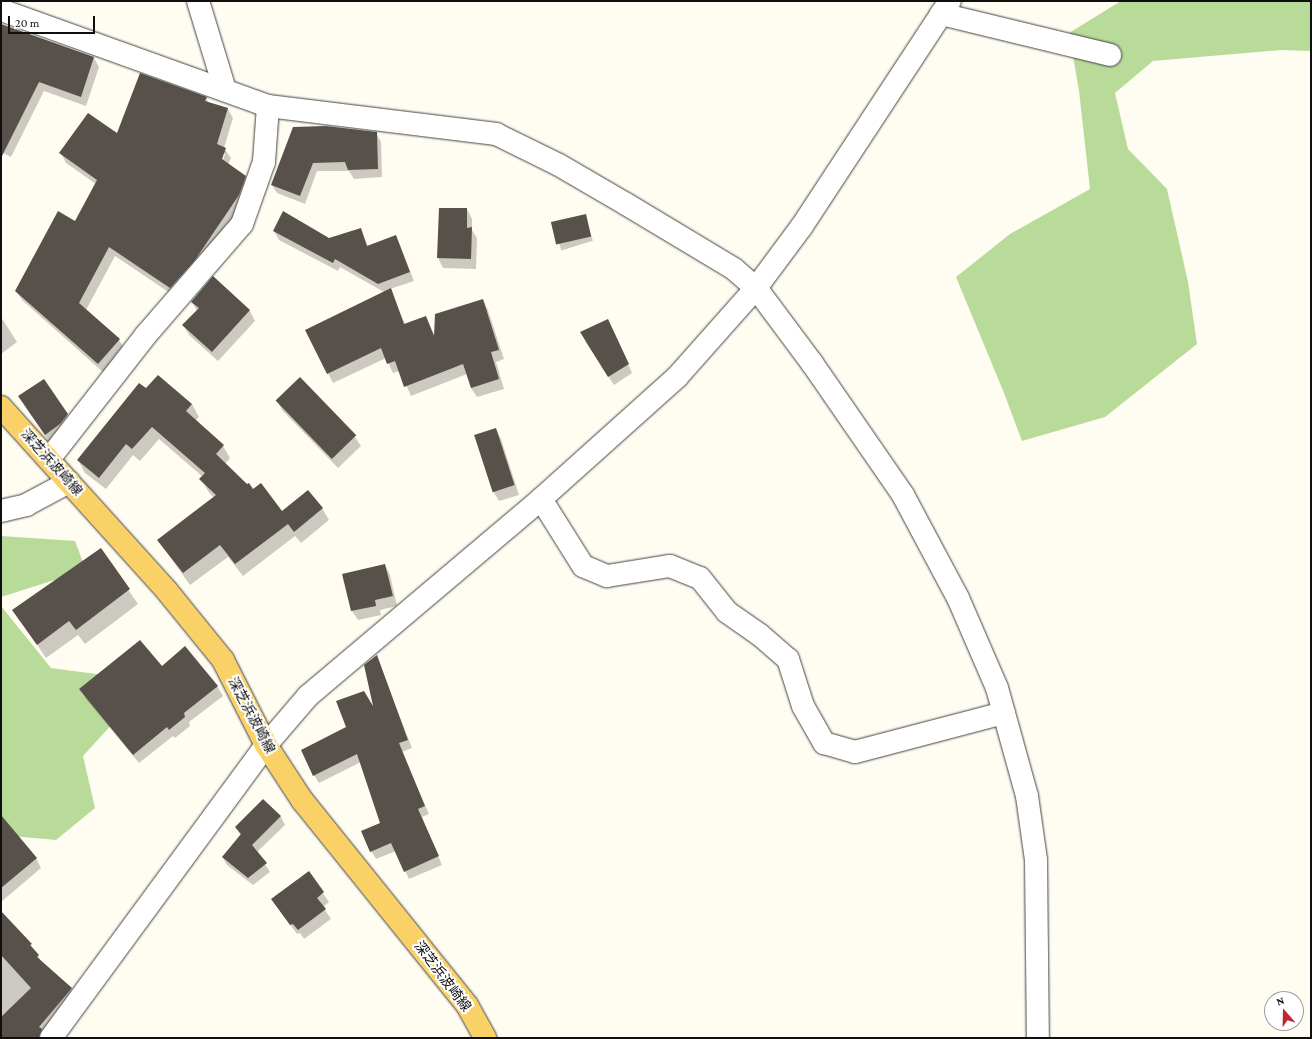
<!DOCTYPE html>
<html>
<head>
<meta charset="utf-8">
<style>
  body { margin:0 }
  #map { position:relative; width:1312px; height:1039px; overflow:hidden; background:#fffcf1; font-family:"Crimson Pro","Noto Sans JP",serif }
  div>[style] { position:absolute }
  .forest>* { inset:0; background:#b9db99 }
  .shadow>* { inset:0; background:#0003; transform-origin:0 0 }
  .building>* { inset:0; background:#58504b; transform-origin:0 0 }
  .roads { filter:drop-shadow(0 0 1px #424242) drop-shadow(0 0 1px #424242) }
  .minor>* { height:22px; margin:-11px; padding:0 11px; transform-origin:11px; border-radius:11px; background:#fff }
  .major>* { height:22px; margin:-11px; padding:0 11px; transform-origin:11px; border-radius:11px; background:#f9d167 }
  span { translate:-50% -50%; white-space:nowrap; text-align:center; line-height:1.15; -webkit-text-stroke:4px #fff; paint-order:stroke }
  .street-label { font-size:14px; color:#0f0f0f }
  .frame { position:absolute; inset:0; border:2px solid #0f0f0f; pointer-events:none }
  .north { position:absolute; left:1264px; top:991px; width:40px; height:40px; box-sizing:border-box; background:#fff; border:1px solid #9f9f9f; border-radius:50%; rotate:340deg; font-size:11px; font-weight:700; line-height:16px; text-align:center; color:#0f0f0f }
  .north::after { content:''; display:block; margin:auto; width:14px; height:18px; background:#c02632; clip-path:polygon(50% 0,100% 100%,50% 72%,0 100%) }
  .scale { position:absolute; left:8px; top:16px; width:87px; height:18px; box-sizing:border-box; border:2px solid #0f0f0f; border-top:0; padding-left:5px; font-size:12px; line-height:14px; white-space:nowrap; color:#0f0f0f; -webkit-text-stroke:3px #fff; paint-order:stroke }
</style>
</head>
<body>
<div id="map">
  <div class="forest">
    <i style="clip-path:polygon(1121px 1px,1311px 1px,1311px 51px,1281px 50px,1153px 61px,1115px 93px,1128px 149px,1167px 189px,1188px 282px,1197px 344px,1105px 417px,1022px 441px,1004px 393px,956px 277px,1010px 234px,1090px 189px,1079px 91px,1069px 33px)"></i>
    <i style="clip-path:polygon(1px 536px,75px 541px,86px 570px,1px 597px)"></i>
    <i style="clip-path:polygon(1px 606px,51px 668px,111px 676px,124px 711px,83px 756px,95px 808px,56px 840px,1px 835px)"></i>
  </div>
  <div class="shadow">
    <i style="clip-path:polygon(1px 25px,94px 58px,99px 67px,86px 106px,44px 91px,11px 157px,1px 152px)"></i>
    <i style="clip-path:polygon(evenodd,206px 98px,209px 103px,227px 108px,233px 118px,224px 148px,231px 158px,228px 165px,245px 177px,251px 187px,244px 205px,176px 297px,115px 256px,86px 310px,119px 340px,125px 349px,104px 373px,22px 300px,16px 291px,76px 222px,96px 184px,66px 163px,61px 153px,117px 135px,206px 98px,223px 154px,225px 154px,221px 164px,223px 154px)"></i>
    <i style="clip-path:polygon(294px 128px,376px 133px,381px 142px,382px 177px,354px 179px,349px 171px,317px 171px,305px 204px,277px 193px,272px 185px)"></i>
    <i style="clip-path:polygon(467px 209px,472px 219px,472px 230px,477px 238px,476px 269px,443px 268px,438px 258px)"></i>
    <i style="left:585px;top:215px;width:27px;height:33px;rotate:73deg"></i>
    <i style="clip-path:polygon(360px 229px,368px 246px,395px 236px,400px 245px,414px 281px,390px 289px,405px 324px,426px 318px,435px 336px,483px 300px,488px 310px,504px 359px,496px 362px,504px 389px,477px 397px,471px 388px,467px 374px,411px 396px,400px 371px,393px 373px,386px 358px,333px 383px,328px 373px,384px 292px,340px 267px,338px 271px,279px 240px,274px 231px,329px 239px)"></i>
    <i style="clip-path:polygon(213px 278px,250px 311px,255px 321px,218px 361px,189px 335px,184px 326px,197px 311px,192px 302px)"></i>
    <i style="clip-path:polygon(1px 317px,17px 342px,1px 354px)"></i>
    <i style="clip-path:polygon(612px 328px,632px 373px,614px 385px,585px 341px)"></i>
    <i style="clip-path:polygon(300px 378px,355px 437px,361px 446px,338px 468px,282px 410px,277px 400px)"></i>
    <i style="clip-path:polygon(146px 390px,192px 404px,199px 417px,195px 421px,223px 446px,230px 458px,225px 464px,252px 490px,281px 513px,322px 508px,329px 520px,301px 543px,295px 536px,243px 576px,228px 557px,190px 585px,158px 540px,214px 498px,208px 491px,201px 479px,203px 477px,159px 439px,140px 461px,133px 455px,106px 489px,85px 473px,78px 460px)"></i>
    <i style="clip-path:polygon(25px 406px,67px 415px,73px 425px,51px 444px)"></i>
    <i style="clip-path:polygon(496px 429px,501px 439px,519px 495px,499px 501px,493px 491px)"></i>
    <i style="clip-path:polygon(100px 549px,138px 604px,85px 644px,78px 635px,46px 658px,14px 610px)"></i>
    <i style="clip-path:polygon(385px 565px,390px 575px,397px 606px,380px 610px,381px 615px,358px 620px,352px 611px,344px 574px)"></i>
    <i style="clip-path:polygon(376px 656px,412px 748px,402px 752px,429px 814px,422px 817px,442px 865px,409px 879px,396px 851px,376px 859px,371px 851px,381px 824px,361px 762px,319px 783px,314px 775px,347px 728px,374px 710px)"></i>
    <i style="clip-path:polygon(161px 667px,217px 686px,223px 696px,189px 722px,190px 726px,175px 738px,173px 736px,139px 763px,86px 699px,81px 690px)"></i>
    <i style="clip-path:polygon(263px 800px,281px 817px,285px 825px,257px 852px,270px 872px,253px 885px,227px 865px,223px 858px,241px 836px,236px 828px)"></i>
    <i style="clip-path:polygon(1px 840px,36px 858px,41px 868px,1px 902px)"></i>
    <i style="clip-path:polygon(308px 872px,329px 902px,323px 907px,331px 919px,304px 939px,300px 933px,297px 934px,272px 899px)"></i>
    <i style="clip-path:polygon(1px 913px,31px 945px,43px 964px,71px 989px,76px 998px,46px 1038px,4px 1038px,1px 1035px)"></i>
  </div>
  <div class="building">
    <i style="clip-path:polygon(1px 24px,94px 57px,81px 97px,39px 82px,1px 158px)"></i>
    <i style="clip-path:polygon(140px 73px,207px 97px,205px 101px,228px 108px,217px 144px,226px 148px,222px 159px,246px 176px,239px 195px,195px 260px,170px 288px,109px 247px,79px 303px,120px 339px,98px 364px,15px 291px,58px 211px,75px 221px,97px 180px,59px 153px,88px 113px,117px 133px)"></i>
    <i style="clip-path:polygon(326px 126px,377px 132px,378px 169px,348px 170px,345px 162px,313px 163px,300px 196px,271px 185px,293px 127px)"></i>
    <i style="clip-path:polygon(439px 208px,467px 208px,467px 228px,472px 227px,471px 259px,437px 258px)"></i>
    <i style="clip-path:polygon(283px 211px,329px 238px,361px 228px,367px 246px,396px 235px,410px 272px,378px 284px,335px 259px,333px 263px,273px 231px)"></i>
    <i style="left:586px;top:214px;width:23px;height:36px;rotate:77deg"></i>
    <i style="clip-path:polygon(213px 276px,250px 310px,212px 352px,182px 325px,199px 308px,191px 302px)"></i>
    <i style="clip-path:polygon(391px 288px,404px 324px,426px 316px,434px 336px,435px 314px,483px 299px,499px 350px,491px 352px,499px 379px,471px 388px,463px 364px,404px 387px,395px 361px,387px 364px,381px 348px,327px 374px,305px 330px)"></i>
    <i style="clip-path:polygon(608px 319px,629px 364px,608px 377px,580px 332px)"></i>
    <i style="clip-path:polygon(158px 375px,192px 404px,186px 411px,224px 445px,216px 454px,247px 484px,249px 483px,253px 489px,261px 483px,282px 511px,308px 490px,323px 508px,294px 532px,288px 524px,235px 564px,220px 545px,183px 573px,157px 540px,216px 495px,199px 479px,205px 473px,152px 427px,132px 449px,126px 444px,99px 478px,77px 460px,139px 383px,146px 388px)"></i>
    <i style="left:300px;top:377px;width:81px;height:34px;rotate:46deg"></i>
    <i style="clip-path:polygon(44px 379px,68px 414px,60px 424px,45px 435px,18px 396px)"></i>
    <i style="left:496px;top:428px;width:60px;height:23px;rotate:72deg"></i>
    <i style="clip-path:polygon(101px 548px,130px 589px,76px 630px,69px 621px,37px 645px,12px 610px)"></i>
    <i style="clip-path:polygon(385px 564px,393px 596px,375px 600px,376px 606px,351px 611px,342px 574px)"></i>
    <i style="clip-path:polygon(140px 640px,162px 666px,185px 646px,218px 686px,184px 713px,185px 717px,169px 730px,167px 727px,133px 755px,79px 689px)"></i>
    <i style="clip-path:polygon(377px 655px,408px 740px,399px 743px,425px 806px,418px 809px,439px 856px,404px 872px,391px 843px,370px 852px,361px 831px,380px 823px,357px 754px,313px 776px,301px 750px,346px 727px,336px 701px,364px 691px,373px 706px,364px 665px)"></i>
    <i style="clip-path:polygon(263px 799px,281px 816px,252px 845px,267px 863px,248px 878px,222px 857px,241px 834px,235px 827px)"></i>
    <i style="clip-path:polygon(1px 815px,37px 858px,1px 888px)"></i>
    <i style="clip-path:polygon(309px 871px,324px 892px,317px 898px,326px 909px,298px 930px,293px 924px,290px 925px,271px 899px)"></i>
    <i style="clip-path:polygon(1px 911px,32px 944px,30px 945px,39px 955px,37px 957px,72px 988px,39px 1027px,42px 1029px,39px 1038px,1px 1038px,1px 1017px,31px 988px,1px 955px)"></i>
  </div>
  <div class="roads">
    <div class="minor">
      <i style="left:198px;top:1px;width:93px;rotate:73.1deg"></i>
      <i style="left:1px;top:10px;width:284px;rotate:19.8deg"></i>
      <i style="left:268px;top:106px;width:230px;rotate:7deg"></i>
      <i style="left:496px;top:134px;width:70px;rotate:26.2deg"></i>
      <i style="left:559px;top:165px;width:78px;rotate:30.2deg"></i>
      <i style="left:626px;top:204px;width:126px;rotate:31deg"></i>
      <i style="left:734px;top:269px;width:29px;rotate:41deg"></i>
      <i style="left:756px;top:288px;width:94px;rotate:53.3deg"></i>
      <i style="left:812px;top:363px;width:160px;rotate:55.4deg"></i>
      <i style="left:903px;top:495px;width:117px;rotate:61.9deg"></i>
      <i style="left:958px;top:598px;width:98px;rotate:66.6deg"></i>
      <i style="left:997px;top:688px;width:112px;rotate:74.5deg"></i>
      <i style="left:1027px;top:796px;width:65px;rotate:82deg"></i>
      <i style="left:1036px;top:860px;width:178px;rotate:89.4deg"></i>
      <i style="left:941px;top:14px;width:174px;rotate:13.6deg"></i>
      <i style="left:49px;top:459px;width:156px;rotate:-52deg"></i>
      <i style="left:145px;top:336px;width:148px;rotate:-49.1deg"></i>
      <i style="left:242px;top:224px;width:66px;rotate:-70.5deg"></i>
      <i style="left:264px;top:162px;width:56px;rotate:-85.9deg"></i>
      <i style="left:541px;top:499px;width:79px;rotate:57.9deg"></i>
      <i style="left:583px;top:566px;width:26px;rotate:23deg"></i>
      <i style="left:607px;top:576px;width:64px;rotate:-9deg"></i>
      <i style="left:670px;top:566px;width:32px;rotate:22deg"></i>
      <i style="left:700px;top:578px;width:43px;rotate:51.5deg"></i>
      <i style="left:727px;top:612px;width:40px;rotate:34.9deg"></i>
      <i style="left:760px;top:635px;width:37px;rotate:41deg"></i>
      <i style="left:788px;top:659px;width:49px;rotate:72.3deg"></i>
      <i style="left:803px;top:706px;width:43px;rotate:60.4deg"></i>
      <i style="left:824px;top:743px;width:32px;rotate:16deg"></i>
      <i style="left:855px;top:752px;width:154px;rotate:-14.7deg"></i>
      <i style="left:1px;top:511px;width:26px;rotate:-13deg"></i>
      <i style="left:26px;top:505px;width:49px;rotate:-28.1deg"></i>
      <i style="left:51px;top:1038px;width:363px;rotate:-53.7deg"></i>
      <i style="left:266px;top:745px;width:65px;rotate:-49.4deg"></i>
      <i style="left:308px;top:696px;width:305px;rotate:-40.2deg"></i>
      <i style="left:541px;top:499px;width:183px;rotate:-41.9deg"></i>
      <i style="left:677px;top:377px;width:119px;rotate:-48.4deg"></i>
      <i style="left:756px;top:288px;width:77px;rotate:-53.4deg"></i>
      <i style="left:802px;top:226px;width:269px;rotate:-56.7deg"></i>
    </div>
    <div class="major">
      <i style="left:1px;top:407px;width:248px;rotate:47.9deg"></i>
      <i style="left:167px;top:591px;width:89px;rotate:50.9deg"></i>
      <i style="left:223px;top:660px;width:95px;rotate:63.2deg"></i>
      <i style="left:266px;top:745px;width:66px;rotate:56.8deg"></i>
      <i style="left:302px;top:800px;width:263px;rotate:51.2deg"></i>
      <i style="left:467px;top:1005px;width:38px;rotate:61deg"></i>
    </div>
  </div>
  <div class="street-label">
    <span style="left:52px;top:462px;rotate:48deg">深芝浜波崎線</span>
    <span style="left:252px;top:715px;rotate:62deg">深芝浜波崎線</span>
    <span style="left:443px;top:976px;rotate:53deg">深芝浜波崎線</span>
  </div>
  <div class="frame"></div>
  <div class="north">N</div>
  <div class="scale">20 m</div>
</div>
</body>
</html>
